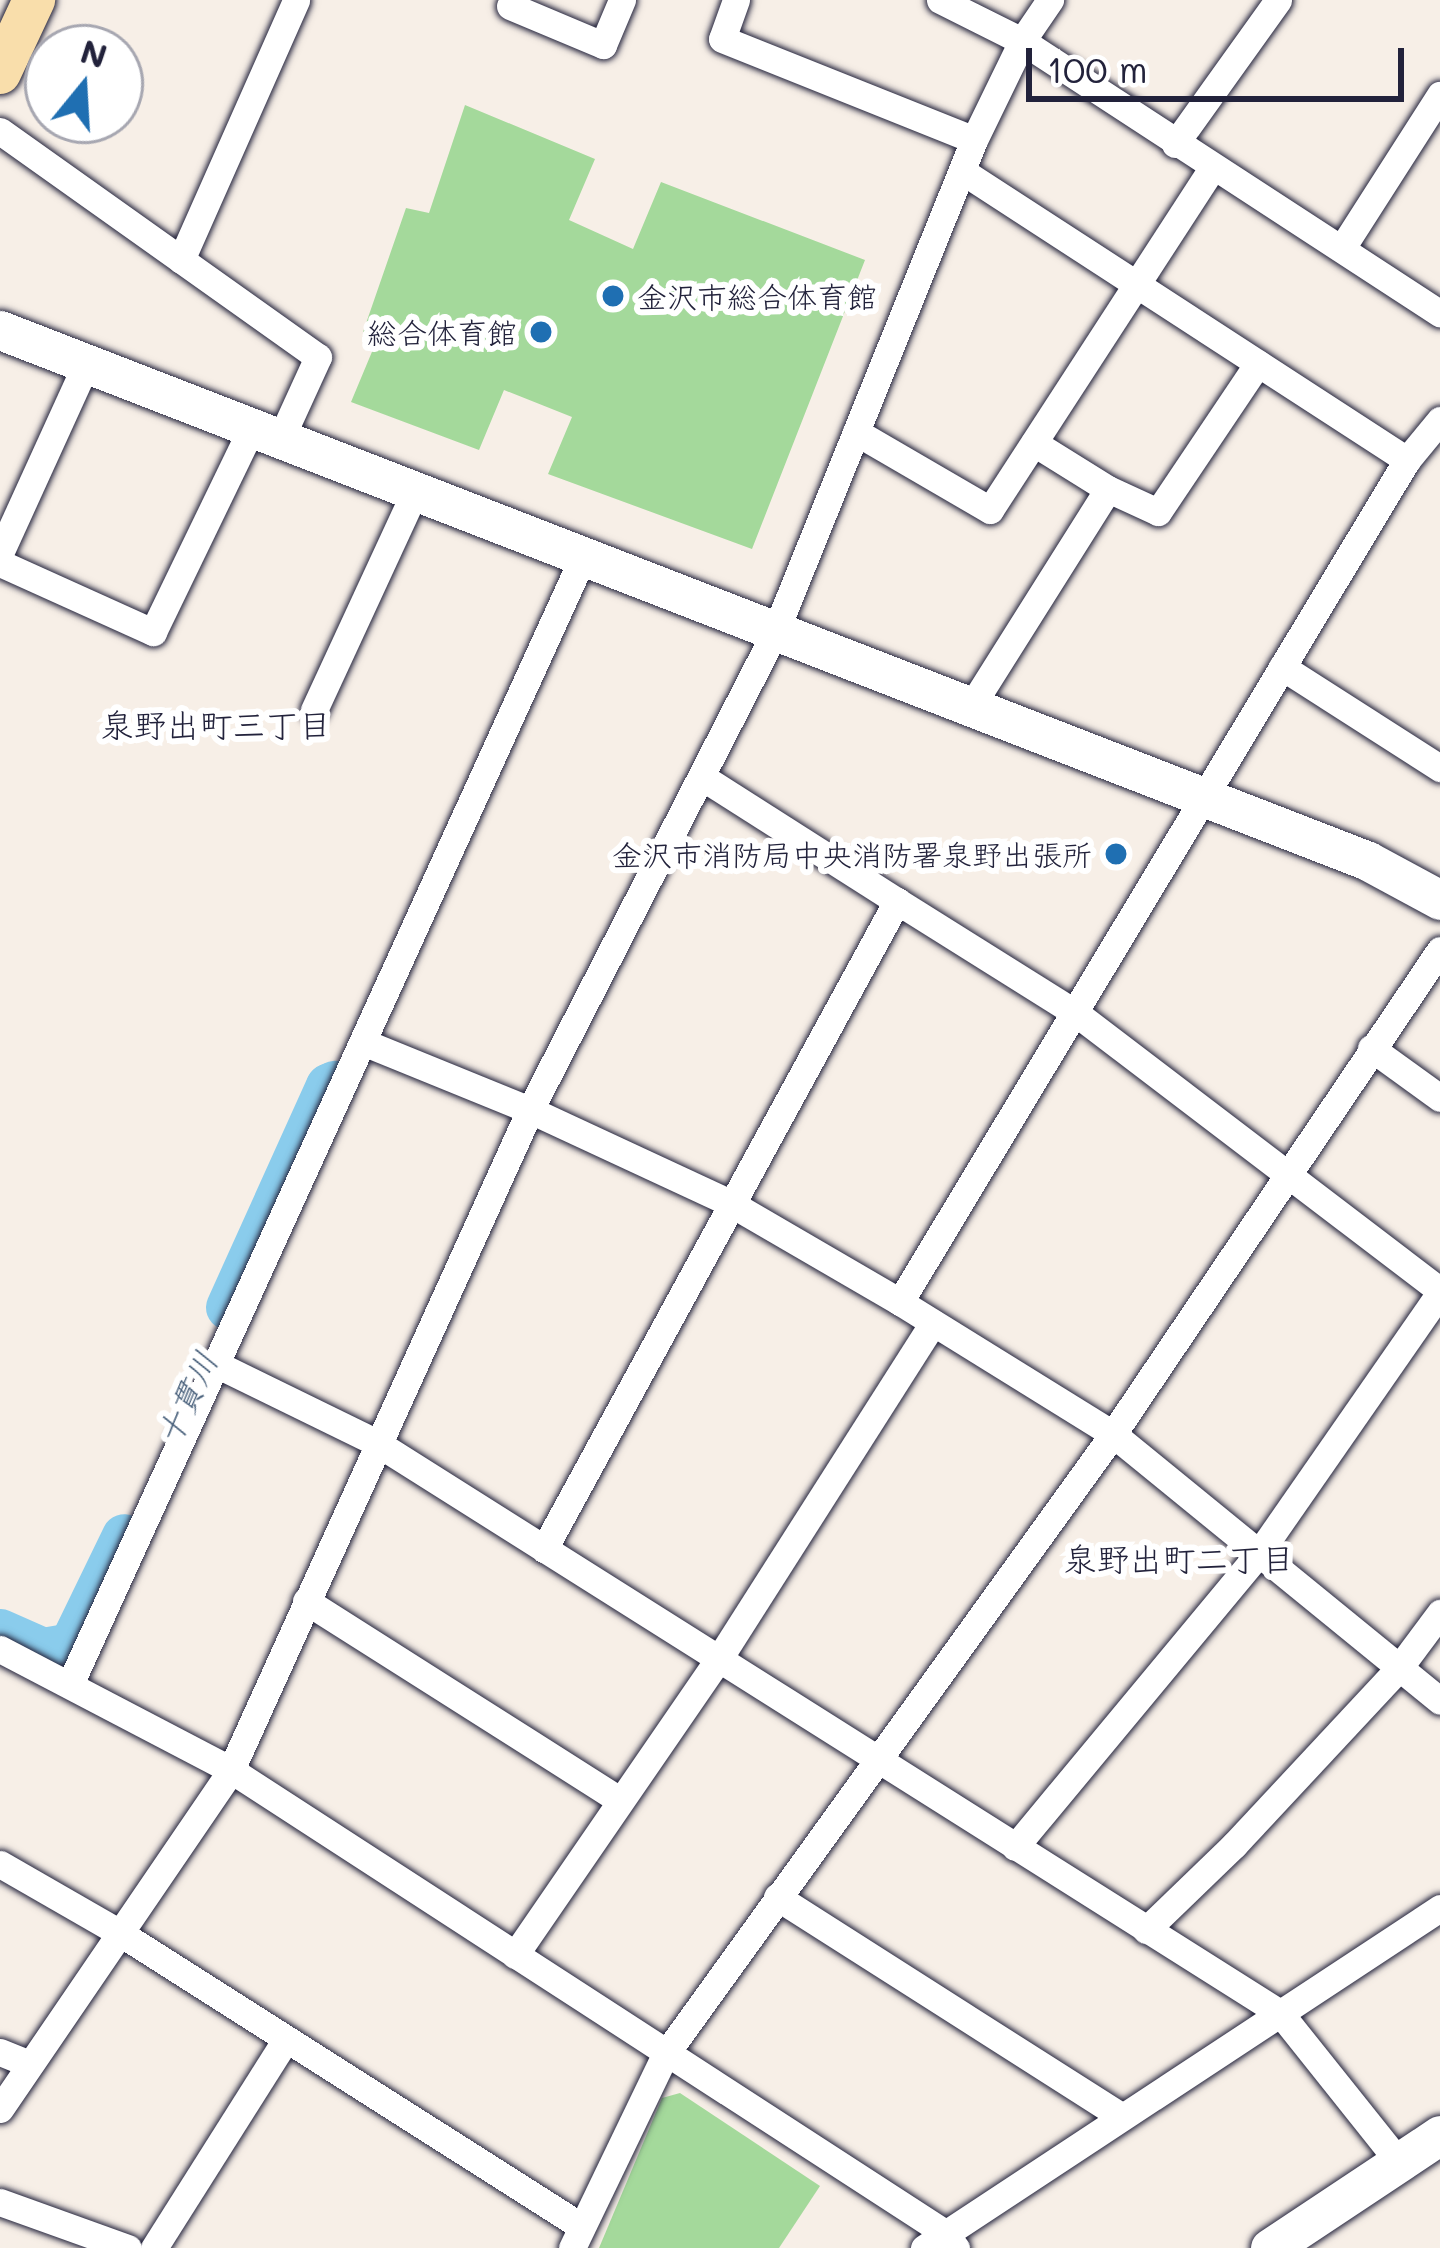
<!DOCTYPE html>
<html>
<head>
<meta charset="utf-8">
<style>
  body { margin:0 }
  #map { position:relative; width:1440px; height:2248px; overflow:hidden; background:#f7efe7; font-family:Mali,"Klee One",sans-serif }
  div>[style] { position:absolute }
  .green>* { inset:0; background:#a4d99b }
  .river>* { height:45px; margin:-22.5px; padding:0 22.5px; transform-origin:22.5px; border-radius:22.5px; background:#8accec }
  .roads { filter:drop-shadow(0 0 3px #22223b) drop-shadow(0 0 3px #22223b) }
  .street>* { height:27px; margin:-13.5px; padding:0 13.5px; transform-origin:13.5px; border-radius:13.5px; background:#fff }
  .secondary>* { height:39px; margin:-19.5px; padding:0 19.5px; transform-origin:19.5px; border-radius:19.5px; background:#fff }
  .primary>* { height:42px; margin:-21px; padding:0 21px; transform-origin:21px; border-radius:21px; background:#f9deab }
  .dots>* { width:33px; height:33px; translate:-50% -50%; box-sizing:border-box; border:6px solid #fff; border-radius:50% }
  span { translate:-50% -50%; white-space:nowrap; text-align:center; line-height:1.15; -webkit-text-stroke:12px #fff; paint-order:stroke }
  .poi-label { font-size:30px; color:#22223b }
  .left { translate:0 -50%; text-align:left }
  .right { translate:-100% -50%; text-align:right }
  .neighbourhood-label { font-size:33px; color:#22223b }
  .water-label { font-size:33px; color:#465e79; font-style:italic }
  .north { position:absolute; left:24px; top:24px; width:120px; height:120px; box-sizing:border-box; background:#fff; border:3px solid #a7a7b1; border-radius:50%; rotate:18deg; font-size:33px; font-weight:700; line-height:48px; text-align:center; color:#22223b }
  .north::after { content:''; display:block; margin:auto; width:42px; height:54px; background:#1f6fb2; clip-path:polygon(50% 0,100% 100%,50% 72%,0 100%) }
  .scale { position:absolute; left:1026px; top:48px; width:378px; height:54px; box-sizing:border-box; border:6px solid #22223b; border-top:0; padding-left:15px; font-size:36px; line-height:42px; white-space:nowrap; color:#22223b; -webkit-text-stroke:9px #fff; paint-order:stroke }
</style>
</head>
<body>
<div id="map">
  <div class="green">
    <i style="clip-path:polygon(465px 105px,595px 159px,569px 220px,633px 249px,661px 182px,865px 260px,752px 549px,548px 474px,572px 417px,504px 390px,479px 450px,351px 402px,379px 335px,363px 332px,406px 208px,429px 213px)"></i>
    <i style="clip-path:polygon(680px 2093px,820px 2186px,779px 2248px,599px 2248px,662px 2098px)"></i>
  </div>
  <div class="river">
    <i style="left:228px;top:1307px;width:243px;rotate:-65.7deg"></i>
    <i style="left:328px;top:1086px;width:7px;rotate:-27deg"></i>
    <i style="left:0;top:1631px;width:47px;rotate:23.8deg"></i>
    <i style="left:43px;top:1650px;width:28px;rotate:-10deg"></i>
    <i style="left:71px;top:1645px;width:121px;rotate:-64.1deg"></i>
  </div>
  <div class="roads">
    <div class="street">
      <i style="left:736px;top:0;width:41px;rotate:109.7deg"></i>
      <i style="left:722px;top:39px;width:271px;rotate:21.8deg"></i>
      <i style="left:940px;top:0;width:92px;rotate:26.6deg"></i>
      <i style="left:1022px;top:41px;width:499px;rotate:33.1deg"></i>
      <i style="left:510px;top:6px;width:101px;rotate:22.8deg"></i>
      <i style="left:603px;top:45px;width:49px;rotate:-67.1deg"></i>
      <i style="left:0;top:131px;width:390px;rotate:35.4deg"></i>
      <i style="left:318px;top:357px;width:91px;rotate:114.6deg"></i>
      <i style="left:1175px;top:144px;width:177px;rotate:-54.4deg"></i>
      <i style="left:962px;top:171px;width:531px;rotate:33deg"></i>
      <i style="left:1342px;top:248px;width:182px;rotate:-57.4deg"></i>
      <i style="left:181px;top:260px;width:284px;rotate:-66.1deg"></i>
      <i style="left:856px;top:432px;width:155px;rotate:30.2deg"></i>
      <i style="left:990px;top:510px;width:408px;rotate:-57deg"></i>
      <i style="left:1034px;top:443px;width:87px;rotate:31.9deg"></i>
      <i style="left:0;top:553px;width:208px;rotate:-65.5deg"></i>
      <i style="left:0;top:563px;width:168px;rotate:24.3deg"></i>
      <i style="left:153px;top:632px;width:225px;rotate:-64.2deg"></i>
      <i style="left:1282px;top:667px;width:188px;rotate:32.6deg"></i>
      <i style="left:972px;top:705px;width:255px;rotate:-57.8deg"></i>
      <i style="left:1108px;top:489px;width:55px;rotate:24.7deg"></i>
      <i style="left:1158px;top:512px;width:179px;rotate:-56.1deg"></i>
      <i style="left:314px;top:710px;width:241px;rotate:-65.2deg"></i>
      <i style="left:702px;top:777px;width:231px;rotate:32.5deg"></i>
      <i style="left:363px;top:1042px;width:180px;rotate:22.2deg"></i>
      <i style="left:530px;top:1110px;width:221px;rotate:24.9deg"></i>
      <i style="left:730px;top:1203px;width:197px;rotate:30.2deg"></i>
      <i style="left:900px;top:1302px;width:251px;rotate:31.8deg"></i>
      <i style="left:1113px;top:1434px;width:422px;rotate:39.2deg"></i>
      <i style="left:1371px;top:1048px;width:85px;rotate:35.9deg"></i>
      <i style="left:900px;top:1302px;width:983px;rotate:-58.95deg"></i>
      <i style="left:1407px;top:460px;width:52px;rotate:-50.5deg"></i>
      <i style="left:216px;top:1364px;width:179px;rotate:26.1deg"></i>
      <i style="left:377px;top:1443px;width:1068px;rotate:32.26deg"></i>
      <i style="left:1280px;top:2013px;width:189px;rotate:51.4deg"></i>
      <i style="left:544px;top:1549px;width:738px;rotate:-61.42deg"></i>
      <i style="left:897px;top:901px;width:213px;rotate:32.1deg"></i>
      <i style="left:1077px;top:1014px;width:457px;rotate:37.3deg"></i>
      <i style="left:306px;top:1601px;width:372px;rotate:32.4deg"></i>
      <i style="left:0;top:1649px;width:261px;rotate:27.6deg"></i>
      <i style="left:231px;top:1770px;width:851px;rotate:32.96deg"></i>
      <i style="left:945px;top:2233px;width:19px;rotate:54deg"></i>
      <i style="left:71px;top:1682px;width:1238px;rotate:-65.53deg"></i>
      <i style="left:1015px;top:1847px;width:382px;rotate:-50.3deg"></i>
      <i style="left:1259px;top:1553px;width:317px;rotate:-55.2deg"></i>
      <i style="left:0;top:1864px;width:138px;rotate:29.9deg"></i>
      <i style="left:120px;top:1933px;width:544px;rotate:32.46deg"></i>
      <i style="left:777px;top:1897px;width:409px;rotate:32.5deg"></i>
      <i style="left:1146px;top:1930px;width:122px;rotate:-44deg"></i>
      <i style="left:1234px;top:1845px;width:242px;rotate:-47deg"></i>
      <i style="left:1399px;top:1668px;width:69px;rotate:-53.3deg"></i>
      <i style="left:515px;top:1955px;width:362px;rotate:-55.5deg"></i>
      <i style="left:720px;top:1657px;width:396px;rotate:-57.5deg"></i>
      <i style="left:0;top:2052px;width:32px;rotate:22deg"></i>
      <i style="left:0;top:2109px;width:410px;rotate:-55.7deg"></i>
      <i style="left:231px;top:1770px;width:725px;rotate:-65.63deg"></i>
      <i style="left:530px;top:1110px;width:539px;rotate:-62.86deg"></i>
      <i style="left:776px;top:630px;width:528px;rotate:-68deg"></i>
      <i style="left:974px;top:140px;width:110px;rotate:-64.1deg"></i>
      <i style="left:1022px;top:41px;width:50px;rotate:-55.7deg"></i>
      <i style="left:0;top:2202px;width:136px;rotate:19.8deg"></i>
      <i style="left:154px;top:2248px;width:247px;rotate:-57.7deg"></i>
      <i style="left:572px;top:2248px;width:214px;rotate:-64.3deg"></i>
      <i style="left:665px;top:2055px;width:766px;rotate:-54.19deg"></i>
      <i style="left:1113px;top:1434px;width:584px;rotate:-55.96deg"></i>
      <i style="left:924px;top:2248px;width:618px;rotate:-33.38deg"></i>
    </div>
    <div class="secondary">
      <i style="left:0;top:330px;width:1467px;rotate:21.21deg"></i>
      <i style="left:1368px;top:861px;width:82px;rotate:28.4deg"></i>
      <i style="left:1270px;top:2248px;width:204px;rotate:-33.6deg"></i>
    </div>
    <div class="primary">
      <i style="left:0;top:73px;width:81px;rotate:-65deg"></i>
    </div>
  </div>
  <div class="dots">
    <i style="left:613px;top:296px;background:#1f6fb2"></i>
    <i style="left:541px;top:332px;background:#1f6fb2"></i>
    <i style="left:1116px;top:854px;background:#1f6fb2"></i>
  </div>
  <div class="poi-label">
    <span class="left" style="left:637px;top:296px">金沢市総合体育館</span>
    <span class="right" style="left:517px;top:332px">総合体育館</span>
    <span class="right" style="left:1092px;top:854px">金沢市消防局中央消防署泉野出張所</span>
  </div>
  <div class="neighbourhood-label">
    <span style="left:216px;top:724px">泉野出町三丁目</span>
    <span style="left:1179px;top:1558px">泉野出町二丁目</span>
  </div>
  <div class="water-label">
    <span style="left:186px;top:1398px;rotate:-65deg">十貫川</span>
  </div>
  <div class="north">N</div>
  <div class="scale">100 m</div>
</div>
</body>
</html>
